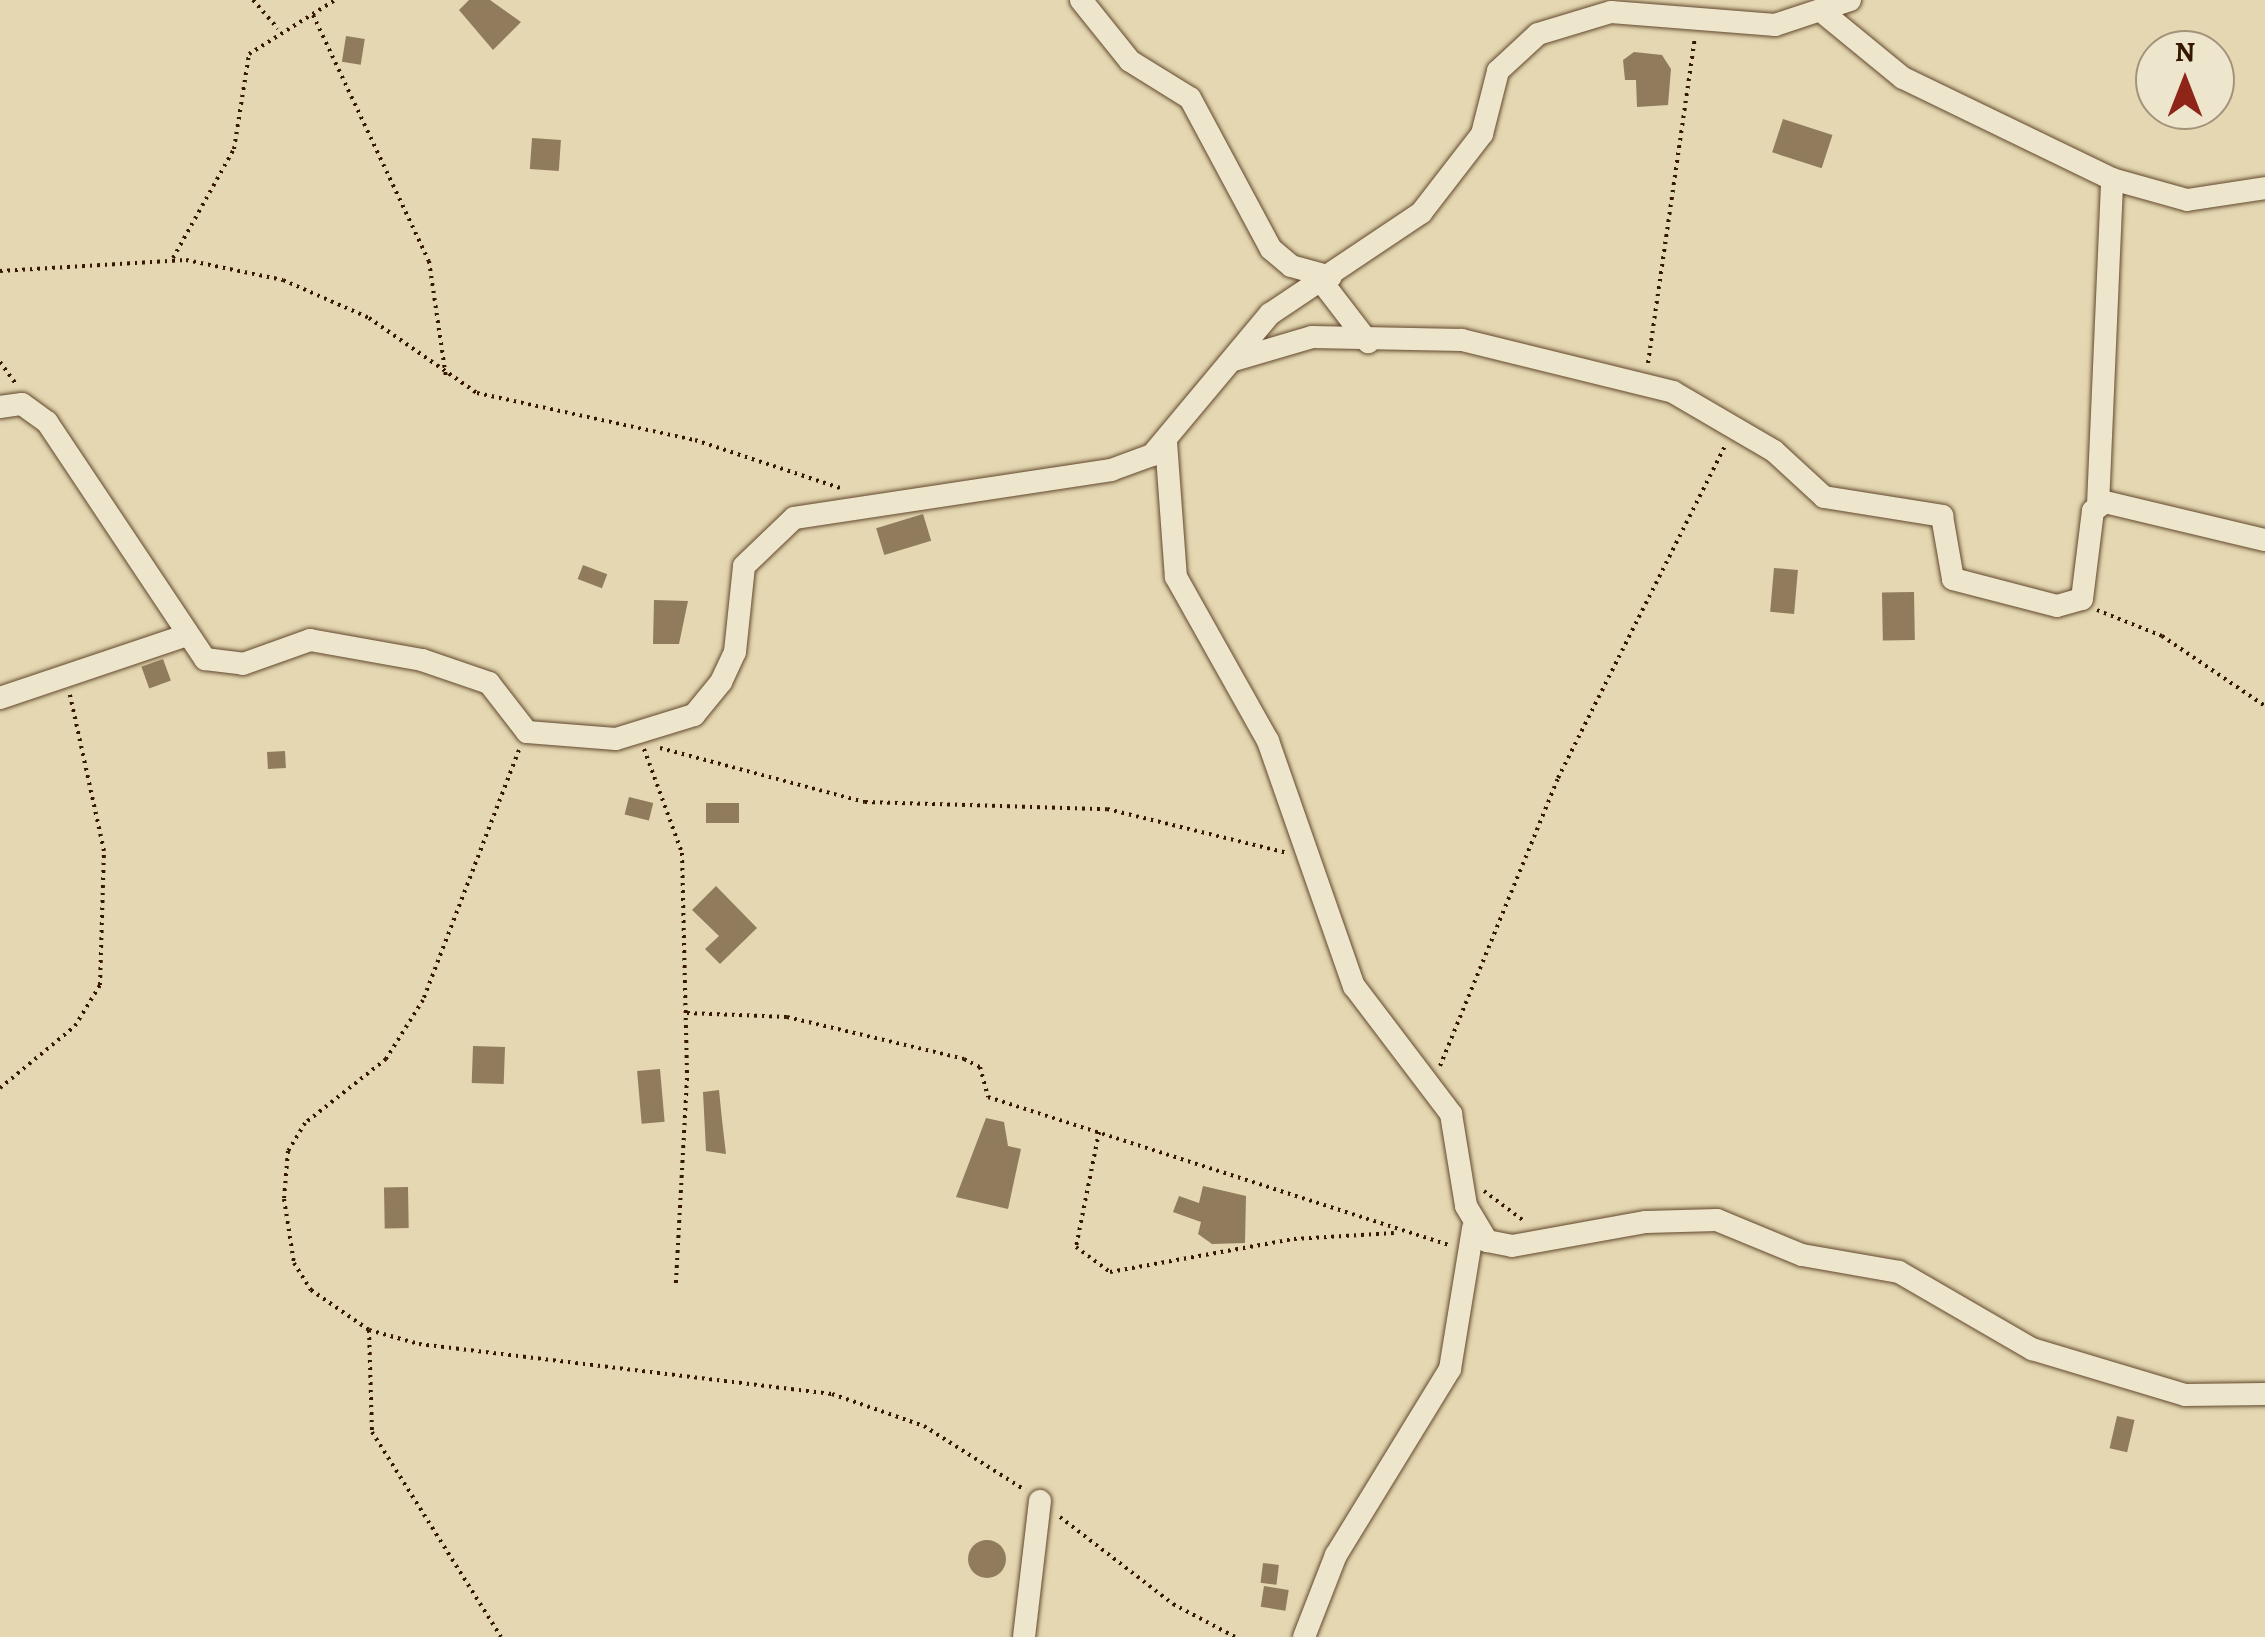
<!DOCTYPE html>
<html>
<head>
<meta charset="utf-8">
<style>
  body { margin:0 }
  #map { position:relative; width:2265px; height:1637px; overflow:hidden; background:#e4d7b1; font-family:Alegreya,serif }
  div>[style] { position:absolute }
  .building>* { inset:0; background:#907b5d; transform-origin:0 0 }
  .round { border-radius:50% }
  .path>* { height:4px; margin-top:-2px; transform-origin:0; background:repeating-linear-gradient(90deg,#361801 0 2.5px,transparent 0 7.5px) }
  .roads { filter:drop-shadow(0 0 2px #62482d) drop-shadow(0 0 2px #62482d) }
  .minor>* { height:22px; margin:-11px; padding:0 11px; transform-origin:11px; border-radius:11px; background:#ede5cc }
  span { translate:-50% -50%; white-space:nowrap; text-align:center; line-height:1.15; -webkit-text-stroke:8px #ede5cc; paint-order:stroke }
  .north { position:absolute; left:2135px; top:30px; width:100px; height:100px; box-sizing:border-box; background:#ede5cc; border:2px solid #a4937b; border-radius:50%; rotate:0deg; font-size:28px; font-weight:700; line-height:40px; text-align:center; color:#361801 }
  .north::after { content:''; display:block; margin:auto; width:35px; height:45px; background:#8f2418; clip-path:polygon(50% 0,100% 100%,50% 72%,0 100%) }
</style>
</head>
<body>
<div id="map">
  <div class="building">
    <i style="clip-path:polygon(469px 0,490px 0,521px 22px,493px 50px,459px 10px)"></i>
    <i style="left:346px;top:36px;width:19px;height:26px;rotate:9deg"></i>
    <i style="clip-path:polygon(1634px 52px,1662px 55px,1671px 69px,1668px 105px,1637px 107px,1636px 80px,1625px 80px,1623px 60px)"></i>
    <i style="left:1783px;top:119px;width:52px;height:35px;rotate:18deg"></i>
    <i style="left:532px;top:138px;width:29px;height:31px;rotate:4deg"></i>
    <i style="left:923px;top:514px;width:28px;height:49px;rotate:73deg"></i>
    <i style="left:583px;top:565px;width:26px;height:15px;rotate:21deg"></i>
    <i style="left:1774px;top:568px;width:24px;height:44px;rotate:5deg"></i>
    <i style="left:1914px;top:592px;width:48px;height:32px;rotate:89deg"></i>
    <i style="clip-path:polygon(654px 600px,688px 601px,679px 644px,653px 644px)"></i>
    <i style="left:163px;top:659px;width:23px;height:23px;rotate:70deg"></i>
    <i style="left:285px;top:751px;width:17px;height:18px;rotate:87deg"></i>
    <i style="left:629px;top:797px;width:25px;height:18px;rotate:14deg"></i>
    <i style="left:706px;top:803px;width:33px;height:20px"></i>
    <i style="clip-path:polygon(716px 886px,757px 928px,720px 964px,705px 949px,719px 936px,692px 910px)"></i>
    <i style="left:473px;top:1046px;width:32px;height:37px;rotate:2deg"></i>
    <i style="left:660px;top:1069px;width:53px;height:23px;rotate:85deg"></i>
    <i style="clip-path:polygon(719px 1090px,722px 1120px,726px 1154px,706px 1151px,703px 1092px)"></i>
    <i style="clip-path:polygon(986px 1118px,1004px 1122px,1008px 1146px,1021px 1149px,1008px 1209px,956px 1197px)"></i>
    <i style="clip-path:polygon(1203px 1186px,1246px 1196px,1245px 1243px,1212px 1244px,1198px 1234px,1201px 1222px,1173px 1212px,1179px 1196px,1199px 1203px)"></i>
    <i style="left:408px;top:1187px;width:41px;height:24px;rotate:89deg"></i>
    <i style="left:2117px;top:1416px;width:18px;height:33px;rotate:13deg"></i>
    <i class="round" style="left:968px;top:1540px;width:38px;height:38px"></i>
    <i style="left:1263px;top:1563px;width:16px;height:20px;rotate:7deg"></i>
    <i style="left:1264px;top:1586px;width:25px;height:21px;rotate:9deg"></i>
  </div>
  <div class="path">
    <i style="left:253px;top:0;width:38px;rotate:49deg"></i>
    <i style="left:313px;top:15px;width:272px;rotate:64.8deg"></i>
    <i style="left:429px;top:261px;width:117px;rotate:81.7deg"></i>
    <i style="left:173px;top:258px;width:125px;rotate:-60.8deg"></i>
    <i style="left:234px;top:149px;width:96px;rotate:-81deg"></i>
    <i style="left:249px;top:54px;width:102px;rotate:-32.1deg"></i>
    <i style="left:0;top:271px;width:186px;rotate:-3.4deg"></i>
    <i style="left:186px;top:260px;width:99px;rotate:11.7deg"></i>
    <i style="left:283px;top:280px;width:94px;rotate:23.8deg"></i>
    <i style="left:369px;top:318px;width:131px;rotate:34.8deg"></i>
    <i style="left:477px;top:393px;width:223px;rotate:12.2deg"></i>
    <i style="left:695px;top:440px;width:156px;rotate:18.3deg"></i>
    <i style="left:0;top:362px;width:26px;rotate:54deg"></i>
    <i style="left:1648px;top:363px;width:329px;rotate:-81.8deg"></i>
    <i style="left:2097px;top:610px;width:70px;rotate:21.8deg"></i>
    <i style="left:2162px;top:636px;width:125px;rotate:34.2deg"></i>
    <i style="left:660px;top:748px;width:212px;rotate:14.8deg"></i>
    <i style="left:865px;top:802px;width:242px;rotate:1.7deg"></i>
    <i style="left:1107px;top:809px;width:185px;rotate:13.7deg"></i>
    <i style="left:644px;top:749px;width:111px;rotate:69.9deg"></i>
    <i style="left:682px;top:853px;width:225px;rotate:88.7deg"></i>
    <i style="left:687px;top:1078px;width:206px;rotate:93.1deg"></i>
    <i style="left:519px;top:750px;width:268px;rotate:111deg"></i>
    <i style="left:423px;top:1000px;width:70px;rotate:122.1deg"></i>
    <i style="left:386px;top:1059px;width:103px;rotate:141.7deg"></i>
    <i style="left:305px;top:1123px;width:33px;rotate:121deg"></i>
    <i style="left:288px;top:1151px;width:48px;rotate:94.8deg"></i>
    <i style="left:284px;top:1199px;width:65px;rotate:81.1deg"></i>
    <i style="left:294px;top:1263px;width:32px;rotate:58deg"></i>
    <i style="left:311px;top:1290px;width:70px;rotate:34.6deg"></i>
    <i style="left:369px;top:1330px;width:52px;rotate:15.6deg"></i>
    <i style="left:419px;top:1344px;width:416px;rotate:6.9deg"></i>
    <i style="left:832px;top:1394px;width:97px;rotate:19.2deg"></i>
    <i style="left:924px;top:1426px;width:120px;rotate:32.4deg"></i>
    <i style="left:687px;top:1013px;width:100px;rotate:2.3deg"></i>
    <i style="left:787px;top:1017px;width:182px;rotate:13.3deg"></i>
    <i style="left:964px;top:1059px;width:18px;rotate:27deg"></i>
    <i style="left:980px;top:1067px;width:31px;rotate:75deg"></i>
    <i style="left:988px;top:1097px;width:487px;rotate:17.8deg"></i>
    <i style="left:1440px;top:1066px;width:311px;rotate:-67.7deg"></i>
    <i style="left:1558px;top:778px;width:374px;rotate:-63.3deg"></i>
    <i style="left:0;top:1088px;width:97px;rotate:-39.6deg"></i>
    <i style="left:75px;top:1026px;width:48px;rotate:-58.6deg"></i>
    <i style="left:100px;top:985px;width:134px;rotate:-88.3deg"></i>
    <i style="left:104px;top:851px;width:160px;rotate:-102.3deg"></i>
    <i style="left:1099px;top:1132px;width:117px;rotate:101.3deg"></i>
    <i style="left:1076px;top:1247px;width:42px;rotate:36.3deg"></i>
    <i style="left:1110px;top:1272px;width:187px;rotate:-10.2deg"></i>
    <i style="left:1294px;top:1239px;width:100px;rotate:-3.4deg"></i>
    <i style="left:1484px;top:1191px;width:50px;rotate:36.9deg"></i>
    <i style="left:369px;top:1330px;width:102px;rotate:88.3deg"></i>
    <i style="left:372px;top:1432px;width:242px;rotate:57.8deg"></i>
    <i style="left:1060px;top:1517px;width:143px;rotate:37.6deg"></i>
    <i style="left:1173px;top:1604px;width:70px;rotate:28deg"></i>
  </div>
  <div class="roads">
    <div class="minor">
      <i style="left:1081px;top:0;width:78px;rotate:51.2deg"></i>
      <i style="left:1130px;top:61px;width:70px;rotate:31.7deg"></i>
      <i style="left:1190px;top:98px;width:171px;rotate:61.8deg"></i>
      <i style="left:1271px;top:249px;width:26px;rotate:40deg"></i>
      <i style="left:1291px;top:266px;width:41px;rotate:15.4deg"></i>
      <i style="left:1826px;top:15px;width:99px;rotate:39.3deg"></i>
      <i style="left:1903px;top:78px;width:232px;rotate:25.8deg"></i>
      <i style="left:2112px;top:179px;width:78px;rotate:15.6deg"></i>
      <i style="left:2187px;top:200px;width:79px;rotate:-8.7deg"></i>
      <i style="left:1322px;top:282px;width:76px;rotate:52.5deg"></i>
      <i style="left:1234px;top:360px;width:81px;rotate:-16.4deg"></i>
      <i style="left:1312px;top:337px;width:150px;rotate:1.1deg"></i>
      <i style="left:1462px;top:340px;width:217px;rotate:13.8deg"></i>
      <i style="left:1673px;top:392px;width:117px;rotate:30.3deg"></i>
      <i style="left:1774px;top:451px;width:68px;rotate:42.6deg"></i>
      <i style="left:1824px;top:497px;width:120px;rotate:9.1deg"></i>
      <i style="left:1942px;top:516px;width:64px;rotate:80.1deg"></i>
      <i style="left:1953px;top:579px;width:107px;rotate:14.6deg"></i>
      <i style="left:2057px;top:606px;width:26px;rotate:-16deg"></i>
      <i style="left:2082px;top:599px;width:89px;rotate:-82.9deg"></i>
      <i style="left:2093px;top:511px;width:15px;rotate:-37deg"></i>
      <i style="left:2105px;top:502px;width:164px;rotate:13.4deg"></i>
      <i style="left:0;top:407px;width:22px;rotate:-8deg"></i>
      <i style="left:22px;top:404px;width:31px;rotate:36deg"></i>
      <i style="left:47px;top:422px;width:285px;rotate:56.3deg"></i>
      <i style="left:205px;top:659px;width:38px;rotate:7deg"></i>
      <i style="left:243px;top:664px;width:71px;rotate:-19.7deg"></i>
      <i style="left:310px;top:640px;width:114px;rotate:10.1deg"></i>
      <i style="left:422px;top:660px;width:71px;rotate:18.9deg"></i>
      <i style="left:489px;top:683px;width:62px;rotate:52.2deg"></i>
      <i style="left:527px;top:732px;width:89px;rotate:4.5deg"></i>
      <i style="left:616px;top:739px;width:82px;rotate:-17.1deg"></i>
      <i style="left:694px;top:715px;width:43px;rotate:-50.7deg"></i>
      <i style="left:721px;top:682px;width:33px;rotate:-65deg"></i>
      <i style="left:735px;top:652px;width:86px;rotate:-84deg"></i>
      <i style="left:744px;top:566px;width:69px;rotate:-43.8deg"></i>
      <i style="left:794px;top:518px;width:321px;rotate:-8.6deg"></i>
      <i style="left:1111px;top:470px;width:44px;rotate:-20.1deg"></i>
      <i style="left:1152px;top:455px;width:184px;rotate:-50.1deg"></i>
      <i style="left:1270px;top:314px;width:182px;rotate:-33.8deg"></i>
      <i style="left:1421px;top:213px;width:100px;rotate:-52.3deg"></i>
      <i style="left:1482px;top:134px;width:65px;rotate:-75.7deg"></i>
      <i style="left:1498px;top:71px;width:54px;rotate:-42.8deg"></i>
      <i style="left:1538px;top:34px;width:76px;rotate:-16.8deg"></i>
      <i style="left:1611px;top:12px;width:165px;rotate:4.5deg"></i>
      <i style="left:1775px;top:25px;width:79px;rotate:-18.4deg"></i>
      <i style="left:1166px;top:442px;width:135px;rotate:85.8deg"></i>
      <i style="left:1176px;top:577px;width:188px;rotate:60.7deg"></i>
      <i style="left:1268px;top:741px;width:260px;rotate:70.7deg"></i>
      <i style="left:1354px;top:986px;width:161px;rotate:52.8deg"></i>
      <i style="left:1451px;top:1114px;width:93px;rotate:80.7deg"></i>
      <i style="left:1466px;top:1206px;width:41px;rotate:59deg"></i>
      <i style="left:1487px;top:1241px;width:25px;rotate:11deg"></i>
      <i style="left:1512px;top:1246px;width:136px;rotate:-10.2deg"></i>
      <i style="left:1646px;top:1222px;width:71px;rotate:-1.6deg"></i>
      <i style="left:1717px;top:1220px;width:92px;rotate:22.4deg"></i>
      <i style="left:1802px;top:1255px;width:98px;rotate:9.9deg"></i>
      <i style="left:1899px;top:1272px;width:154px;rotate:30.1deg"></i>
      <i style="left:2032px;top:1349px;width:160px;rotate:16.7deg"></i>
      <i style="left:2185px;top:1395px;width:80px;rotate:-0.7deg"></i>
      <i style="left:2098px;top:505px;width:326px;rotate:-87.5deg"></i>
      <i style="left:0;top:698px;width:197px;rotate:-18.6deg"></i>
      <i style="left:1024px;top:1637px;width:137px;rotate:-83.3deg"></i>
      <i style="left:1304px;top:1637px;width:88px;rotate:-68.7deg"></i>
      <i style="left:1336px;top:1555px;width:218px;rotate:-58.5deg"></i>
      <i style="left:1450px;top:1369px;width:143px;rotate:-80.7deg"></i>
    </div>
  </div>
  <div class="north">N</div>
</div>
</body>
</html>
